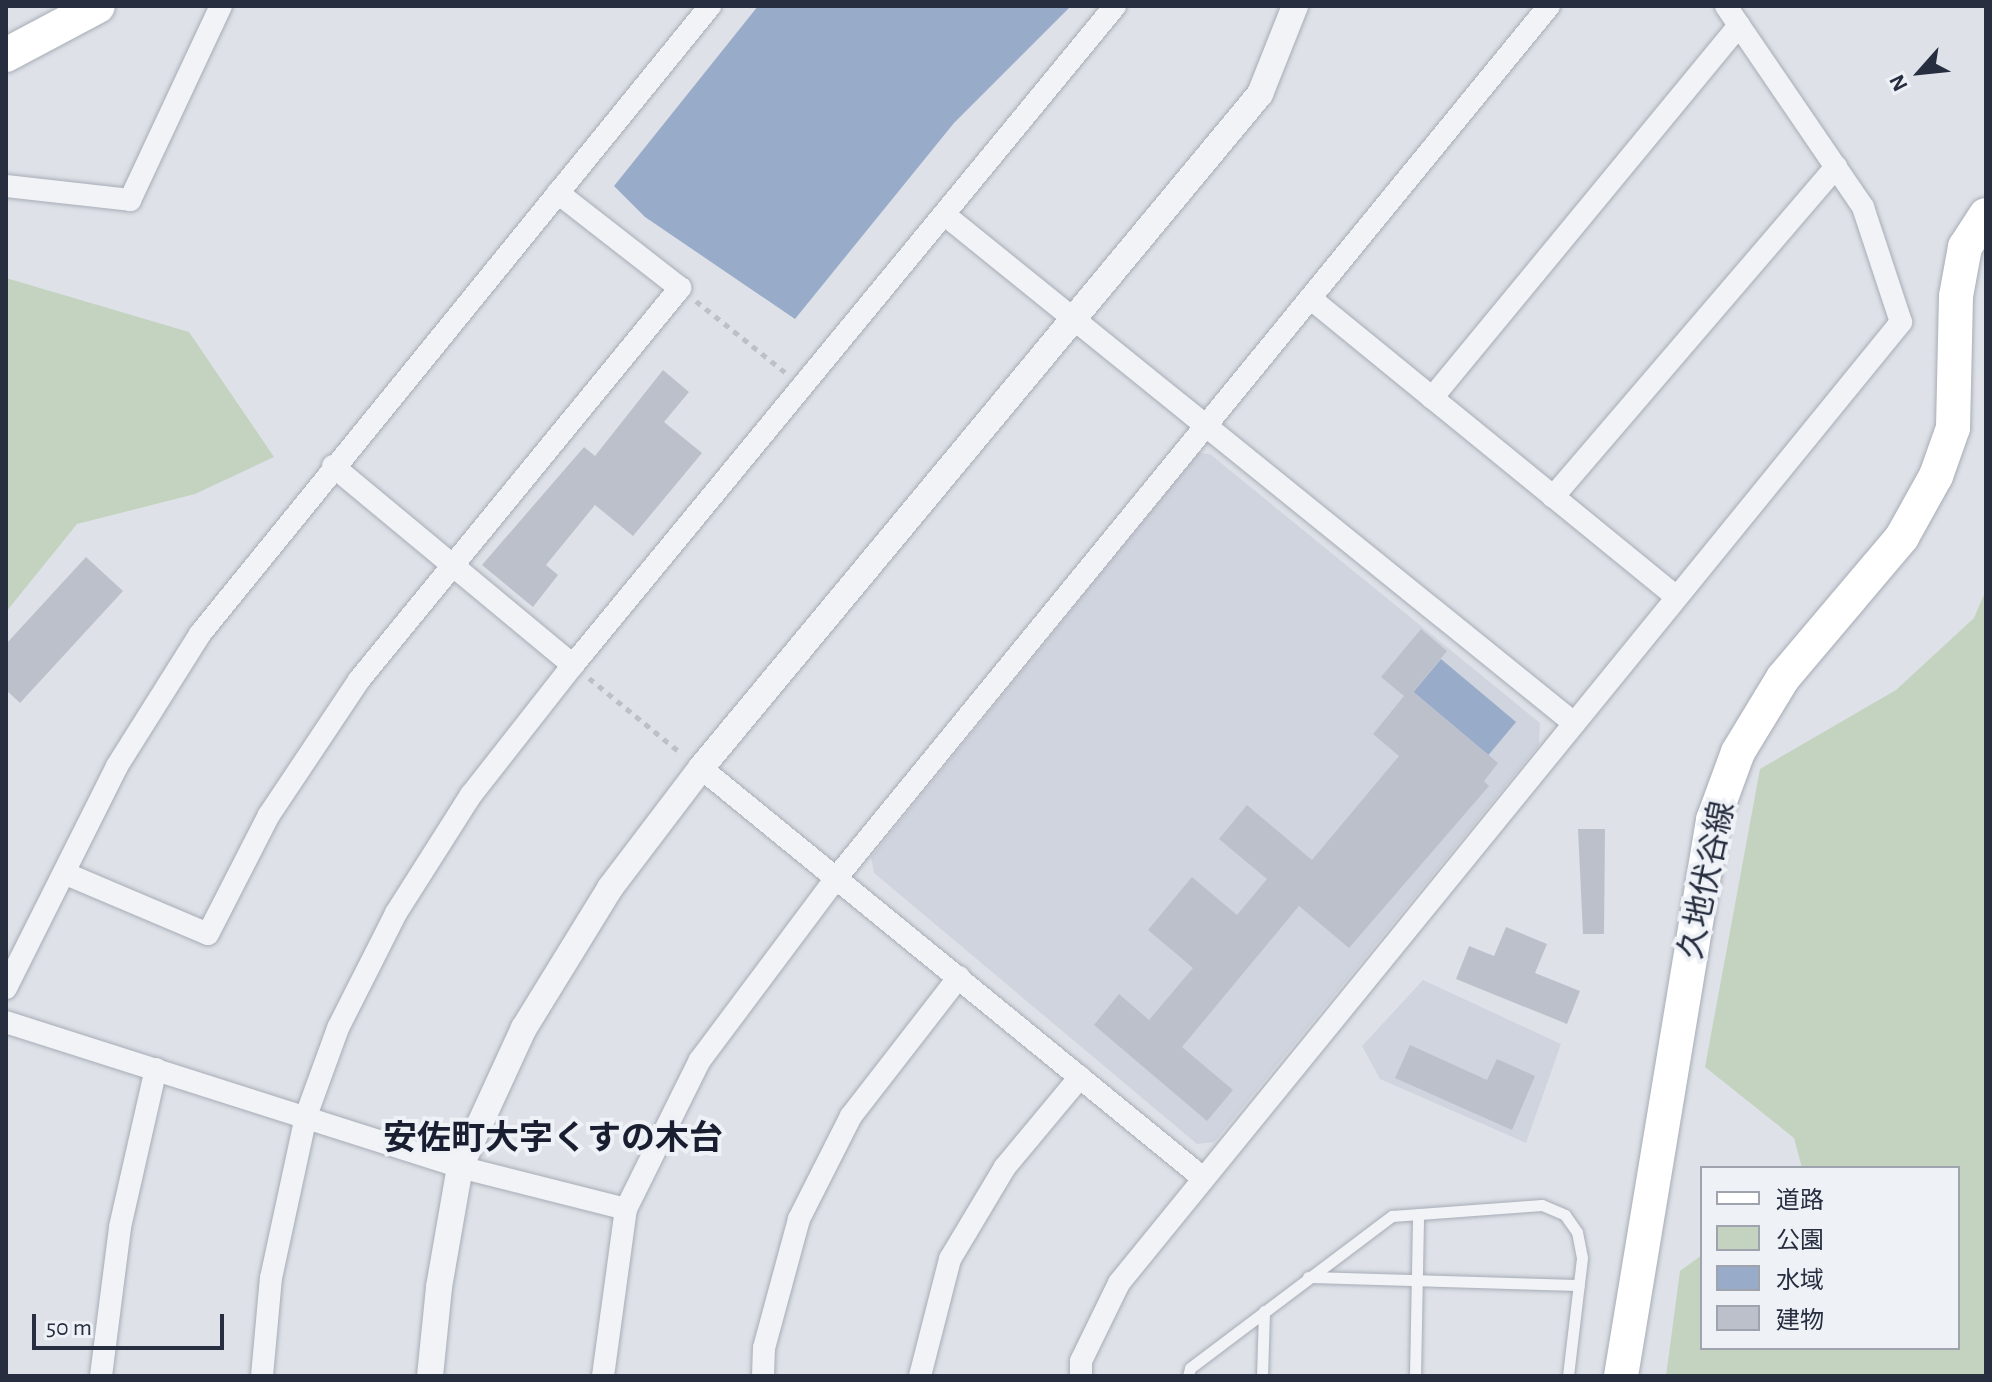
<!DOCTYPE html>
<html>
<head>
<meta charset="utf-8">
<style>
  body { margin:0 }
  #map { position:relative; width:1992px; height:1382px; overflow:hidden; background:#dee2e8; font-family:"Alegreya Sans","Noto Sans JP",sans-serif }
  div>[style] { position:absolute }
  .built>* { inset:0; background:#d0d4de }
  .green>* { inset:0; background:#c3d3bf }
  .water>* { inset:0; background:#98acca; transform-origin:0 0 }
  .building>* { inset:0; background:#bbc0cb }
  .path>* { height:5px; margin-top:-2.5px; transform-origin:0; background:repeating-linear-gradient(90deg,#bcc0c7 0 6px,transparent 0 12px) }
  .roads { filter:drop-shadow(0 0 2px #a7acb6) drop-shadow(0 0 2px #a7acb6) }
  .service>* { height:11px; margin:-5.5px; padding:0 5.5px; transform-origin:5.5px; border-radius:5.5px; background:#f1f3f7 }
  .minor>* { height:22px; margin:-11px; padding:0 11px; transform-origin:11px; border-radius:11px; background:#f1f3f7 }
  .tertiary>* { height:26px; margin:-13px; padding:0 13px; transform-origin:13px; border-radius:13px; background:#f1f3f7 }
  .primary>* { height:34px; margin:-17px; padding:0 17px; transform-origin:17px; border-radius:17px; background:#fff }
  span { translate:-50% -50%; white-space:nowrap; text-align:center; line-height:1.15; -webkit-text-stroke:8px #eef1f6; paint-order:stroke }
  .street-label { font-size:32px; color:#272e40 }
  .neighbourhood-label { font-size:34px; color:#191f31; font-weight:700 }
  .frame { position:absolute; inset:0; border:8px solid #272e40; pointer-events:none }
  .legend { position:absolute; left:1700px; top:1166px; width:260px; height:184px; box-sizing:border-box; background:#eef1f6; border:2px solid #9ea3ad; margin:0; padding:10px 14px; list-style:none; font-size:24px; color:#272e40 }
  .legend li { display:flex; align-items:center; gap:16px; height:40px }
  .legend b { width:40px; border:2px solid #9ea3ad }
  .north { position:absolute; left:1880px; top:32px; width:80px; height:80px; -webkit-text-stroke:6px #eef1f6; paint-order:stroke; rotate:243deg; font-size:22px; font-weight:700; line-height:32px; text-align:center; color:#272e40 }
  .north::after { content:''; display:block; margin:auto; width:28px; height:36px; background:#272e40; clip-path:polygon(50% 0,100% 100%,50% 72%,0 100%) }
  .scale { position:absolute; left:32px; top:1314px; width:192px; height:36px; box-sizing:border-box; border:4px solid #272e40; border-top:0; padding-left:10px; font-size:24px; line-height:28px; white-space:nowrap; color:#272e40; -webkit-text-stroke:6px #eef1f6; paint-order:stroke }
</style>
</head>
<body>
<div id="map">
  <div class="built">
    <i style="clip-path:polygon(1199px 453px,1210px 454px,1540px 723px,1539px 745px,1214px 1142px,1197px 1144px,874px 873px,871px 857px)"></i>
    <i style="clip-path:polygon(1423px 980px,1561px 1044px,1526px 1143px,1380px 1079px,1362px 1046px)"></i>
  </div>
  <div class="green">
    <i style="clip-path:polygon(6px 278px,189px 332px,274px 457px,195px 494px,77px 524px,6px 612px)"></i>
    <i style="clip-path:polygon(1986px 590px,1986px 1376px,1666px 1376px,1680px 1271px,1702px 1255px,1702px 1348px,1958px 1348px,1958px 1168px,1802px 1168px,1794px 1138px,1705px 1067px,1760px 769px,1896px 690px,1974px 618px)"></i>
  </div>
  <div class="water">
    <i style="clip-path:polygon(758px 6px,1071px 6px,954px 123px,795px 319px,645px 217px,614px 186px)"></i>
    <i style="left:1441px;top:659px;width:98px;height:43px;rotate:40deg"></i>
  </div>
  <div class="building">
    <i style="clip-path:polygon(663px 370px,689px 392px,664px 422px,702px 453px,633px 536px,595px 505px,546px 565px,558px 575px,533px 607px,482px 565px,584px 447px,595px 456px)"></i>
    <i style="clip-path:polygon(86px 557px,123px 591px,20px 703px,6px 690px,6px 644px)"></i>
    <i style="clip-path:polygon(1421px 629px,1447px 651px,1413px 692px,1498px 763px,1484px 781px,1489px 786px,1349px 948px,1299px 906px,1182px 1047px,1233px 1090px,1207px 1121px,1094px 1025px,1119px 994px,1149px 1020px,1193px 968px,1148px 930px,1192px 877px,1237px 915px,1267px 879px,1219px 839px,1247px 805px,1312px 860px,1399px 756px,1373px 734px,1404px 696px,1381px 677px)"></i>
    <i style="clip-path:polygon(1578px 829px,1605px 829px,1604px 934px,1583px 934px)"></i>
    <i style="clip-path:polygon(1506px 927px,1547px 944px,1535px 973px,1580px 991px,1567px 1024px,1456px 979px,1469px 946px,1494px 956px)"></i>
    <i style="clip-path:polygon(1410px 1045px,1487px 1080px,1497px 1059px,1535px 1076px,1512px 1130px,1395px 1078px)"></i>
  </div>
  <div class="path">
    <i style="left:696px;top:301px;width:114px;rotate:38.6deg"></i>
    <i style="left:589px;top:678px;width:119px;rotate:39.2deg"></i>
  </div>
  <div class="roads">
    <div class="service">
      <i style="left:1308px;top:1277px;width:271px;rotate:1.7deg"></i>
      <i style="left:1188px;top:1376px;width:8px;rotate:-76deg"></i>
      <i style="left:1190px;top:1368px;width:253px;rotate:-37deg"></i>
      <i style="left:1392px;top:1216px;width:150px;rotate:-4.2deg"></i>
      <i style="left:1542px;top:1205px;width:25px;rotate:23deg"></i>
      <i style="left:1565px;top:1215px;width:21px;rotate:55deg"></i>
      <i style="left:1577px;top:1232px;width:26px;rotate:79deg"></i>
      <i style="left:1582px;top:1258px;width:119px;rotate:96.8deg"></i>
      <i style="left:1262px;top:1376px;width:65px;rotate:-88.2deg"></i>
      <i style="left:1415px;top:1376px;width:162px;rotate:-88.9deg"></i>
    </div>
    <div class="minor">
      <i style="left:6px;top:186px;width:125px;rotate:6.4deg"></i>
      <i style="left:130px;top:200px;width:214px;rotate:-64.9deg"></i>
      <i style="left:945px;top:215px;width:809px;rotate:38.93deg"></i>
      <i style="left:1310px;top:298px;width:473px;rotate:39.2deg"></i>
      <i style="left:1432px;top:398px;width:483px;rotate:-50.5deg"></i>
      <i style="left:333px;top:466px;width:312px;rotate:39.7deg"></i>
      <i style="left:1553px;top:497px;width:435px;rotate:-49.4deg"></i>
      <i style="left:701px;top:768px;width:648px;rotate:39.24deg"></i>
      <i style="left:64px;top:873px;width:156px;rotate:23deg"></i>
      <i style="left:208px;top:934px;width:134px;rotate:-62.9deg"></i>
      <i style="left:269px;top:815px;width:162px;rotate:-56.3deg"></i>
      <i style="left:359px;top:680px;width:507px;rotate:-50.69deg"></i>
      <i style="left:680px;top:288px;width:155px;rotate:-142.1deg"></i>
      <i style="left:6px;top:988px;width:248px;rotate:-63.4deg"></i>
      <i style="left:117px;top:766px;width:156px;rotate:-57.8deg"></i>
      <i style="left:200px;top:634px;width:809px;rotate:-50.92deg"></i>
      <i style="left:6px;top:1022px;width:477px;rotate:17.7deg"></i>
      <i style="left:460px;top:1167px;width:171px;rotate:14.2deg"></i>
      <i style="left:101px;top:1376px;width:150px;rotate:-82.7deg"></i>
      <i style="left:120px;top:1227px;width:162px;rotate:-77.2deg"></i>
      <i style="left:262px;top:1376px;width:98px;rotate:-84.8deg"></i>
      <i style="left:271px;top:1278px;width:166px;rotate:-77.8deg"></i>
      <i style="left:306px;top:1116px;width:94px;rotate:-70deg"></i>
      <i style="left:338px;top:1028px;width:129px;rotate:-63.2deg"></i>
      <i style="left:396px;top:913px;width:140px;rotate:-57.6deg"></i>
      <i style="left:471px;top:795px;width:165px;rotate:-51.9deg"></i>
      <i style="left:573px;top:665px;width:853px;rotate:-50.56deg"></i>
      <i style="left:603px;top:1376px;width:169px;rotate:-82.2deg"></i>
      <i style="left:626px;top:1209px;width:166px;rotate:-63.6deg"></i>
      <i style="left:700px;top:1060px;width:229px;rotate:-53.2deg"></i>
      <i style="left:837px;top:877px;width:1125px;rotate:-50.74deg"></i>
      <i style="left:763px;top:1376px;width:28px;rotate:-88deg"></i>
      <i style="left:764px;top:1348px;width:134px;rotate:-74.8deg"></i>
      <i style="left:799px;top:1219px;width:115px;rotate:-63.2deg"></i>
      <i style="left:851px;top:1116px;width:176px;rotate:-52.2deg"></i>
      <i style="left:920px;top:1376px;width:121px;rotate:-75.6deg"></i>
      <i style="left:950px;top:1259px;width:107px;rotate:-59.1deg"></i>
      <i style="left:1005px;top:1167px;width:117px;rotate:-50.2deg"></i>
      <i style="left:1081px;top:1376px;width:15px;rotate:-90deg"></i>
      <i style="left:1081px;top:1361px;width:87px;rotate:-64deg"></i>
      <i style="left:1119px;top:1283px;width:1239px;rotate:-50.86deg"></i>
      <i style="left:1901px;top:322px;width:121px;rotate:-108.3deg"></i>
      <i style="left:1863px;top:207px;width:243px;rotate:-124.3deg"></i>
    </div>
    <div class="tertiary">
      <i style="left:430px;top:1376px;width:89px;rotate:-84.2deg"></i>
      <i style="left:439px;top:1287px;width:122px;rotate:-80.1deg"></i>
      <i style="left:460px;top:1167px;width:153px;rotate:-65.3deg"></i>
      <i style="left:524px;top:1028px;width:164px;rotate:-58.4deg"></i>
      <i style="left:610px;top:888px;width:151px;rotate:-52.8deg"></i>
      <i style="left:701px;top:768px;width:876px;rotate:-50.33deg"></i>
      <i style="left:1260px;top:94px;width:95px;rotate:-68.3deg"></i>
    </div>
    <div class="primary">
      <i style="left:6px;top:55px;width:104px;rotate:-28deg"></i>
      <i style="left:1621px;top:1376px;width:564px;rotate:-80.6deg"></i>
      <i style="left:1713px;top:820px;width:72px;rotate:-69.8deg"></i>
      <i style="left:1738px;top:752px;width:87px;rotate:-58.7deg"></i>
      <i style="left:1783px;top:678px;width:185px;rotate:-49.8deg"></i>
      <i style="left:1902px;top:537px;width:70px;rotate:-60.9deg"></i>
      <i style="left:1936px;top:476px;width:51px;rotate:-70.5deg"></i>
      <i style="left:1953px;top:428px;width:132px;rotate:-88.7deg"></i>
      <i style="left:1956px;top:296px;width:50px;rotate:-79.6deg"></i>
      <i style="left:1965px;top:247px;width:38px;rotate:-57deg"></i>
    </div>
  </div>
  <div class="street-label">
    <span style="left:1707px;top:880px;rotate:-78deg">久地伏谷線</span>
  </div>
  <div class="neighbourhood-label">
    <span style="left:553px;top:1140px">安佐町大字くすの木台</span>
  </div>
  <div class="frame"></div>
  <ul class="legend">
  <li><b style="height:10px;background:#fff"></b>道路</li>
  <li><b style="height:22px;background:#c3d3bf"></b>公園</li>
  <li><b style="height:22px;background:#98acca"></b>水域</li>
  <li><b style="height:22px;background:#bbc0cb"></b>建物</li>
  </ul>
  <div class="north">N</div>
  <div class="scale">50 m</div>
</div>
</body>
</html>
